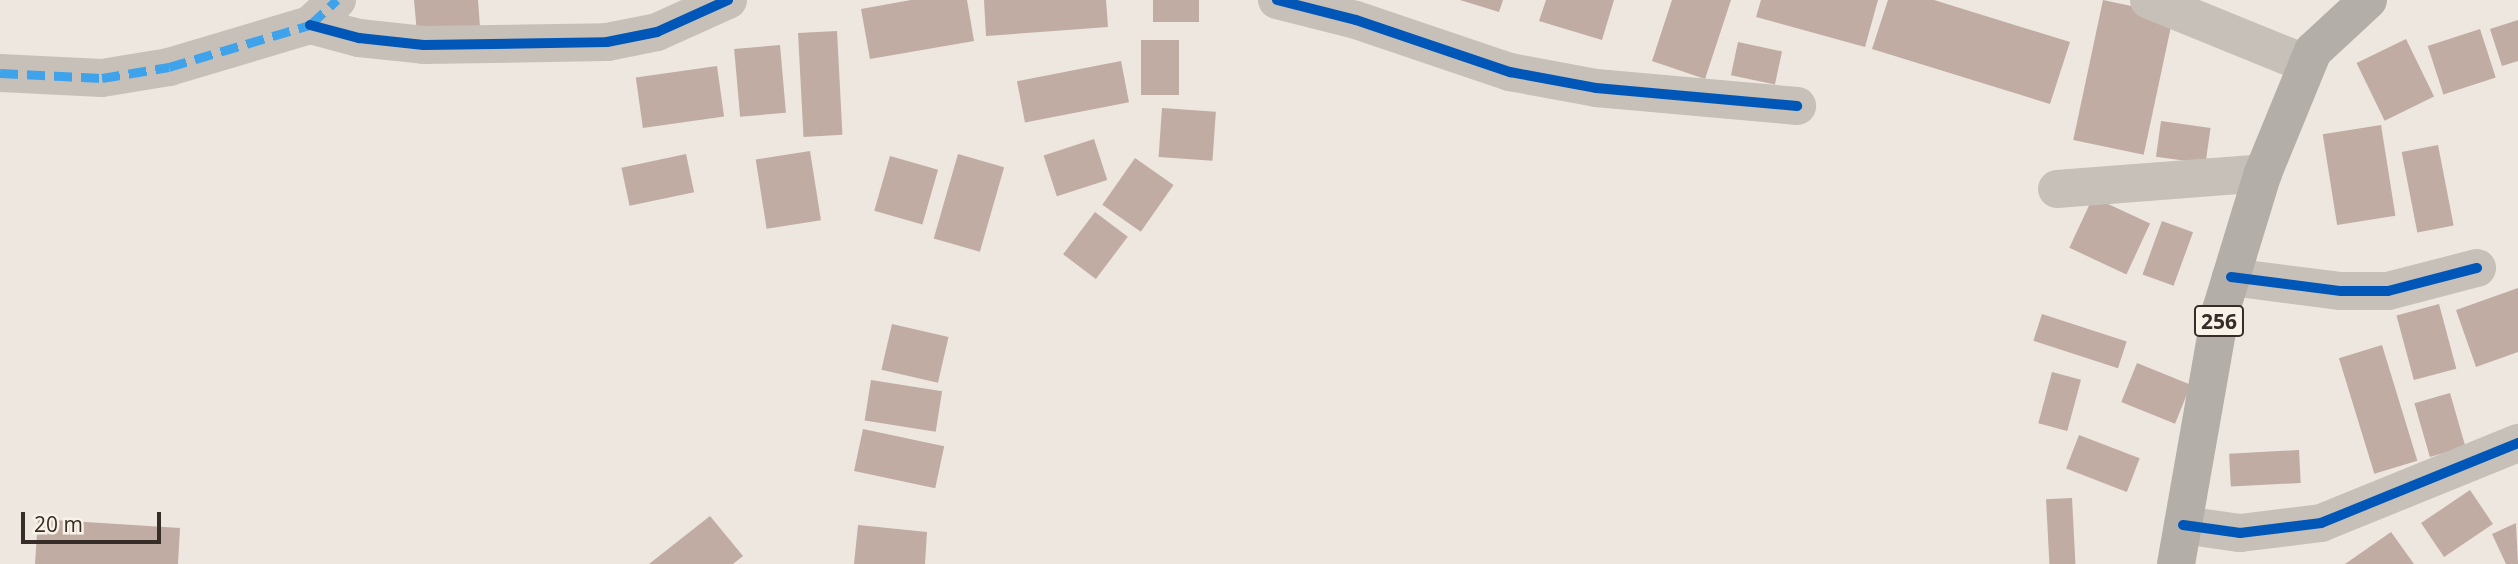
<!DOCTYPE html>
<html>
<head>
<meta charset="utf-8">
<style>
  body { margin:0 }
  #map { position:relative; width:2518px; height:564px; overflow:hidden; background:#ede7e0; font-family:"Open Sans",sans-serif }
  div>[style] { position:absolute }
  .building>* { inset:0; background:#c0aca2; transform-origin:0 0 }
  .minor>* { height:38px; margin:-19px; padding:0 19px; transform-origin:19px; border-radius:19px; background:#c6c0b9 }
  .major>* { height:38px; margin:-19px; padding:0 19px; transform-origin:19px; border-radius:19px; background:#b4aea9 }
  .quiet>* { height:9px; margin-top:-4.5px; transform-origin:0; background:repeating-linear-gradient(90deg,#3fa3eb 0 18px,transparent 0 27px) }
  .cycleway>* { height:10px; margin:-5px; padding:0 5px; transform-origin:5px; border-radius:5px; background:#0057b8 }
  span { translate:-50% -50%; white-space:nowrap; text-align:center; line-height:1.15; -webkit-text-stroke:5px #f9f2e8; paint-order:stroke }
  .shield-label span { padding:2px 5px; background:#f9f2e8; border:2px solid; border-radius:5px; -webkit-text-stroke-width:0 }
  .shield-label { font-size:21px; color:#362d28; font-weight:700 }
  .scale { position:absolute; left:21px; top:512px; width:140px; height:32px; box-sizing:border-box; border:4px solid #362d28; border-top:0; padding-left:9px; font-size:21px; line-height:24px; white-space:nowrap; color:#362d28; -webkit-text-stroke:5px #f9f2e8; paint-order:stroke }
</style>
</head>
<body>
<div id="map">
  <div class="building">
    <i style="clip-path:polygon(414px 0,478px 0,480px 27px,417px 33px)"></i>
    <i style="clip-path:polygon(911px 0,967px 0,974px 41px,870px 59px,861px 9px)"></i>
    <i style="clip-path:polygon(984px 0,1106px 0,1108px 27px,986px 36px)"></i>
    <i style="left:1153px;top:0;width:46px;height:22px"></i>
    <i style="clip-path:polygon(1460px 0,1503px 0,1499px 12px)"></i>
    <i style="clip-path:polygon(1546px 0,1614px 0,1602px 40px,1539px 21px)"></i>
    <i style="clip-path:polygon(1672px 0,1731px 0,1705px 79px,1652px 61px)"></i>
    <i style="clip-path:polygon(1761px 0,1878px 0,1865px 47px,1756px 17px)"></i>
    <i style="clip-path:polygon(1888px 0,1934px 0,2070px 42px,2050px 104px,1872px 49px)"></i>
    <i style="left:2103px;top:0;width:72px;height:143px;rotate:12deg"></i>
    <i style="clip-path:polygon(2518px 20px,2518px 61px,2502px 66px,2490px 29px)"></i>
    <i style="left:2480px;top:29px;width:51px;height:55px;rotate:72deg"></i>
    <i style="left:837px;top:31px;width:104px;height:39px;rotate:87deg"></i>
    <i style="left:2406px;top:39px;width:64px;height:55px;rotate:64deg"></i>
    <i style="left:1141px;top:40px;width:38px;height:55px"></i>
    <i style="left:1738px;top:42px;width:45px;height:34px;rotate:12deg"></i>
    <i style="left:780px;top:45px;width:68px;height:46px;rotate:85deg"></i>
    <i style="left:1121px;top:61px;width:42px;height:106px;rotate:79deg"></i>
    <i style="left:717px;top:66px;width:51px;height:82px;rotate:82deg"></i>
    <i style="left:1162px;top:108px;width:54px;height:49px;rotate:4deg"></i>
    <i style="left:2161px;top:121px;width:50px;height:36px;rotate:8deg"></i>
    <i style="left:2381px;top:125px;width:92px;height:59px;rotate:81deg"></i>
    <i style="left:1094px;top:139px;width:43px;height:53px;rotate:72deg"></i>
    <i style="left:2438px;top:145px;width:82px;height:37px;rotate:79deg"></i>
    <i style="left:810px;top:151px;width:70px;height:55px;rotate:81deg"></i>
    <i style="left:686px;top:154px;width:39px;height:66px;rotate:78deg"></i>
    <i style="left:958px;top:154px;width:48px;height:88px;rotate:16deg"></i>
    <i style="left:890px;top:156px;width:50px;height:57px;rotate:16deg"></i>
    <i style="left:1135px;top:158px;width:47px;height:57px;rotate:35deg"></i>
    <i style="left:2093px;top:197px;width:63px;height:56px;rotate:25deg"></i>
    <i style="left:1095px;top:212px;width:41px;height:53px;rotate:37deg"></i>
    <i style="left:2162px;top:221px;width:33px;height:57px;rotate:20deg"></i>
    <i style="clip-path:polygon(2518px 288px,2518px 352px,2476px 367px,2456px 310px)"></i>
    <i style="left:2439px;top:304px;width:67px;height:44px;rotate:75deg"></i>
    <i style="left:2042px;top:314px;width:89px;height:28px;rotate:18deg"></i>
    <i style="left:892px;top:324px;width:58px;height:47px;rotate:13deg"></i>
    <i style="left:2382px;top:345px;width:121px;height:45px;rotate:73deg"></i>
    <i style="left:2137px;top:363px;width:58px;height:42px;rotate:22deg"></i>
    <i style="left:2052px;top:372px;width:30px;height:53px;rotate:15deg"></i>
    <i style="left:871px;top:380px;width:72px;height:41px;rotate:9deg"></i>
    <i style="left:2450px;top:393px;width:56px;height:37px;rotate:74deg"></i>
    <i style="left:863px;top:429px;width:83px;height:43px;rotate:12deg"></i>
    <i style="left:2079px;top:435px;width:65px;height:36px;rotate:21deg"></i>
    <i style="left:2299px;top:450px;width:33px;height:70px;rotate:87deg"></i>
    <i style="left:2470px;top:490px;width:41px;height:59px;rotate:56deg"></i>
    <i style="left:2072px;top:498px;width:66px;height:26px;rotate:87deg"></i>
    <i style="clip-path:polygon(710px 516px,743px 556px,733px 564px,649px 564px)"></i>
    <i style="clip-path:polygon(38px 519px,180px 528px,178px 564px,35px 564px)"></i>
    <i style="clip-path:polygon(2516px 523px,2518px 564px,2506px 564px,2492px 534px)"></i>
    <i style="clip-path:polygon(858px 525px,927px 532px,925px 564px,854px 564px)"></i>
    <i style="clip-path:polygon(2391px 532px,2414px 564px,2345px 564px)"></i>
  </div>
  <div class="minor">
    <i style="left:1277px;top:0;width:81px;rotate:14.2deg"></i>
    <i style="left:1356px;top:20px;width:163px;rotate:18.7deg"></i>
    <i style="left:1510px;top:72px;width:87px;rotate:10.5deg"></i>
    <i style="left:1596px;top:88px;width:202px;rotate:5.1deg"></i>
    <i style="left:2149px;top:0;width:170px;rotate:22.1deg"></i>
    <i style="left:310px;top:25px;width:51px;rotate:14.9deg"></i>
    <i style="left:359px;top:38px;width:65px;rotate:6.1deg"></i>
    <i style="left:424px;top:45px;width:183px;rotate:-0.9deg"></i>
    <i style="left:607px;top:42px;width:51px;rotate:-11.3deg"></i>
    <i style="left:657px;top:32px;width:78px;rotate:-24.3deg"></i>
    <i style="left:0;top:73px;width:102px;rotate:2.8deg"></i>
    <i style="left:102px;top:78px;width:68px;rotate:-9.3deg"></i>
    <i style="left:169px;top:67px;width:147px;rotate:-16.6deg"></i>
    <i style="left:310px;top:25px;width:37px;rotate:-43deg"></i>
    <i style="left:2057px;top:189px;width:207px;rotate:-4.4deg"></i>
    <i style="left:2231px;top:277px;width:111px;rotate:7.3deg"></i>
    <i style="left:2341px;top:291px;width:47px"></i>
    <i style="left:2388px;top:291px;width:92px;rotate:-14.5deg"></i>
    <i style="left:2183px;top:525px;width:58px;rotate:8deg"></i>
    <i style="left:2240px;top:533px;width:82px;rotate:-7deg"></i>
    <i style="left:2321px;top:523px;width:213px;rotate:-22.1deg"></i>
  </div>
  <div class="major">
    <i style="left:2176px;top:564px;width:258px;rotate:-80deg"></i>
    <i style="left:2221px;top:310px;width:143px;rotate:-73deg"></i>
    <i style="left:2263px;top:173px;width:132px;rotate:-67.7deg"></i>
    <i style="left:2313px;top:51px;width:75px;rotate:-42.8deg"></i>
  </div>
  <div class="quiet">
    <i style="left:0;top:73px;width:102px;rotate:2.8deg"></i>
    <i style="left:102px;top:78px;width:68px;rotate:-9.3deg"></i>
    <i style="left:169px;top:67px;width:147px;rotate:-16.6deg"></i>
    <i style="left:310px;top:25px;width:37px;rotate:-43deg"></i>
  </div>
  <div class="cycleway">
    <i style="left:1277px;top:0;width:81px;rotate:14.2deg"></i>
    <i style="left:1356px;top:20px;width:163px;rotate:18.7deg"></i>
    <i style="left:1510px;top:72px;width:87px;rotate:10.5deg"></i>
    <i style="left:1596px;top:88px;width:202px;rotate:5.1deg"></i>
    <i style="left:310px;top:25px;width:51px;rotate:14.9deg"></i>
    <i style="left:359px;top:38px;width:65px;rotate:6.1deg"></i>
    <i style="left:424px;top:45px;width:183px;rotate:-0.9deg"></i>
    <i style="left:607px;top:42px;width:51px;rotate:-11.3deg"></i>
    <i style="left:657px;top:32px;width:78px;rotate:-24.3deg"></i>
    <i style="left:2231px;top:277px;width:111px;rotate:7.3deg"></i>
    <i style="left:2341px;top:291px;width:47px"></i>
    <i style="left:2388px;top:291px;width:92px;rotate:-14.5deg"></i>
    <i style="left:2183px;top:525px;width:58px;rotate:8deg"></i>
    <i style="left:2240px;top:533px;width:82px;rotate:-7deg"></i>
    <i style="left:2321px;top:523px;width:213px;rotate:-22.1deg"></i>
  </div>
  <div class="shield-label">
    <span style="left:2219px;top:321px">256</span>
  </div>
  <div class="scale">20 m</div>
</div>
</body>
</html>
